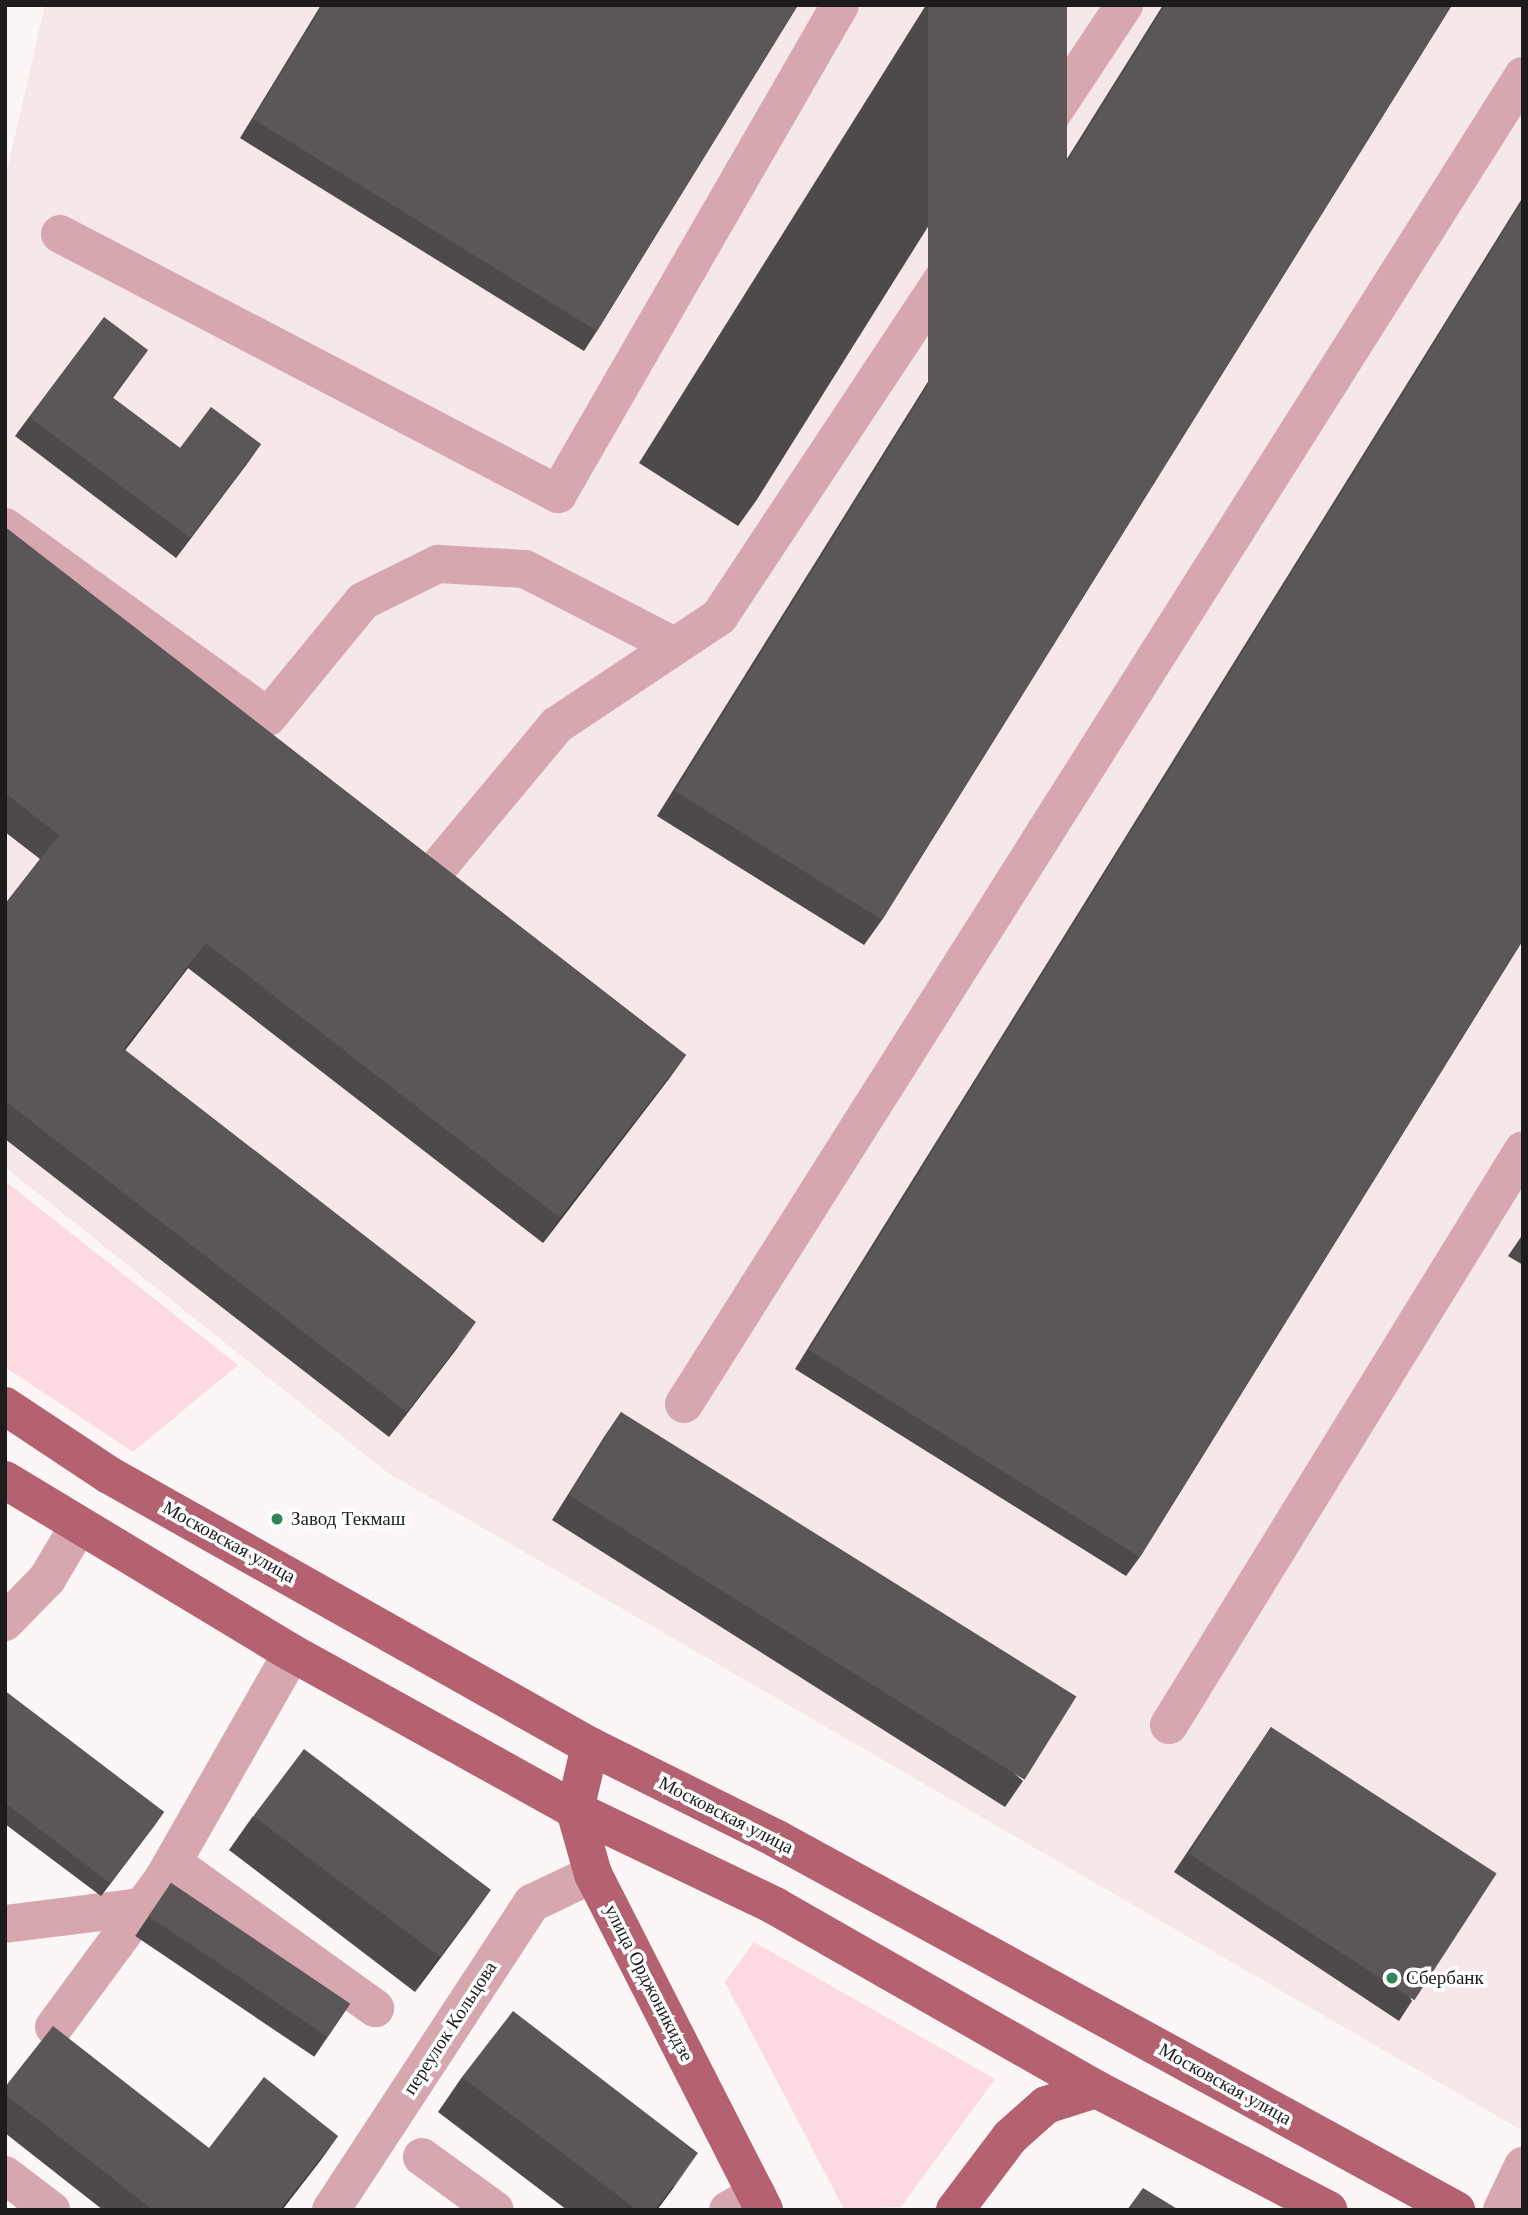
<!DOCTYPE html>
<html>
<head>
<meta charset="utf-8">
<style>
  body { margin:0 }
  #map { position:relative; width:1528px; height:2215px; overflow:hidden; background:#fcf6f7; font-family:"Libre Baskerville",serif }
  div>[style] { position:absolute }
  .built>* { inset:0; background:#f6e7e9 }
  .green>* { inset:0; background:#fcdae0 }
  .minor>* { height:38px; margin:-19px; padding:0 19px; transform-origin:19px; border-radius:19px; background:#d7a7af }
  .major>* { height:38px; margin:-19px; padding:0 19px; transform-origin:19px; border-radius:19px; background:#b46172 }
  .wall>* { inset:0; background:#4e4a4b; transform-origin:0 0 }
  .shaded-wall>* { inset:0; background:#403c3d }
  .building>* { inset:0; background:#5b5657; transform-origin:0 0 }
  .dots>* { width:19px; height:19px; translate:-50% -50%; box-sizing:border-box; border:4px solid #fff; border-radius:50% }
  span { translate:-50% -50%; white-space:nowrap; text-align:center; line-height:1.15; -webkit-text-stroke:7px #fff; paint-order:stroke }
  .poi-label { font-size:19px; color:#1d1b1b }
  .left { translate:0 -50%; text-align:left }
  .street-label { font-size:19px; color:#1d1b1b }
  .frame { position:absolute; inset:0; border:7px solid #1d1b1b; pointer-events:none }
</style>
</head>
<body>
<div id="map">
  <div class="built">
    <i style="clip-path:polygon(45px 5px,1523px 5px,1523px 2131px,388px 1473px,5px 1167px,5px 179px)"></i>
  </div>
  <div class="green">
    <i style="clip-path:polygon(5px 1181px,238px 1365px,133px 1452px,5px 1367px)"></i>
    <i style="clip-path:polygon(754px 1942px,995px 2079px,901px 2207px,844px 2209px,725px 1982px)"></i>
  </div>
  <div class="minor">
    <i style="left:60px;top:234px;width:562px;rotate:27.57deg"></i>
    <i style="left:558px;top:494px;width:564px;rotate:-60.03deg"></i>
    <i style="left:5px;top:527px;width:324px;rotate:35.8deg"></i>
    <i style="left:268px;top:717px;width:150px;rotate:-50.7deg"></i>
    <i style="left:363px;top:601px;width:84px;rotate:-26.3deg"></i>
    <i style="left:438px;top:564px;width:87px;rotate:3.3deg"></i>
    <i style="left:525px;top:569px;width:168px;rotate:27.3deg"></i>
    <i style="left:441px;top:864px;width:181px;rotate:-50.2deg"></i>
    <i style="left:557px;top:725px;width:195px;rotate:-33.7deg"></i>
    <i style="left:719px;top:617px;width:734px;rotate:-56.5deg"></i>
    <i style="left:684px;top:1404px;width:1571px;rotate:-57.72deg"></i>
    <i style="left:5px;top:1622px;width:60px;rotate:-45.7deg"></i>
    <i style="left:47px;top:1579px;width:61px;rotate:-59.2deg"></i>
    <i style="left:1169px;top:1725px;width:675px;rotate:-58.38deg"></i>
    <i style="left:173px;top:1863px;width:249px;rotate:35.7deg"></i>
    <i style="left:5px;top:1924px;width:138px;rotate:-7.1deg"></i>
    <i style="left:54px;top:2027px;width:184px;rotate:-53.6deg"></i>
    <i style="left:163px;top:1879px;width:260px;rotate:-60.3deg"></i>
    <i style="left:422px;top:2157px;width:90px;rotate:36deg"></i>
    <i style="left:5px;top:2175px;width:58px;rotate:37.3deg"></i>
    <i style="left:331px;top:2210px;width:367px;rotate:-56.8deg"></i>
    <i style="left:532px;top:1903px;width:68px;rotate:-25.4deg"></i>
    <i style="left:728px;top:2210px;width:33px;rotate:-29deg"></i>
    <i style="left:1502px;top:2210px;width:49px;rotate:-64.5deg"></i>
  </div>
  <div class="major">
    <i style="left:5px;top:1406px;width:125px;rotate:33.6deg"></i>
    <i style="left:109px;top:1475px;width:552px;rotate:29.4deg"></i>
    <i style="left:590px;top:1746px;width:209px;rotate:26.4deg"></i>
    <i style="left:777px;top:1839px;width:774px;rotate:28.65deg"></i>
    <i style="left:5px;top:1480px;width:335px;rotate:31.1deg"></i>
    <i style="left:292px;top:1653px;width:324px;rotate:29deg"></i>
    <i style="left:575px;top:1810px;width:222px;rotate:25.6deg"></i>
    <i style="left:775px;top:1906px;width:369px;rotate:29.7deg"></i>
    <i style="left:1096px;top:2089px;width:262px;rotate:27.5deg"></i>
    <i style="left:590px;top:1746px;width:66px;rotate:103.2deg"></i>
    <i style="left:575px;top:1810px;width:66px;rotate:74.3deg"></i>
    <i style="left:593px;top:1874px;width:377px;rotate:63deg"></i>
    <i style="left:955px;top:2210px;width:91px;rotate:-53deg"></i>
    <i style="left:1010px;top:2137px;width:48px;rotate:-41.6deg"></i>
    <i style="left:1046px;top:2105px;width:52px;rotate:-17.7deg"></i>
  </div>
  <div class="wall">
    <i style="clip-path:polygon(321px 5px,798px 5px,597px 331px,584px 351px,240px 138px)"></i>
    <i style="clip-path:polygon(926px 5px,1067px 5px,756px 501px,738px 526px,639px 463px)"></i>
    <i style="clip-path:polygon(1163px 5px,1452px 5px,882px 920px,864px 945px,657px 816px)"></i>
    <i style="clip-path:polygon(1523px 197px,1523px 940px,1140px 1557px,1126px 1576px,795px 1369px)"></i>
    <i style="clip-path:polygon(148px 350px,113px 398px,180px 448px,261px 444px,176px 558px,15px 436px,29px 417px)"></i>
    <i style="clip-path:polygon(5px 527px,686px 1055px,668px 1080px,543px 1243px,188px 968px,125px 1050px,458px 1347px,389px 1437px,5px 1139px,5px 904px,40px 859px,5px 832px)"></i>
    <i style="clip-path:polygon(1523px 1234px,1523px 1265px,1508px 1256px)"></i>
    <i style="clip-path:polygon(621px 1412px,1023px 1781px,1005px 1807px,552px 1520px,604px 1437px)"></i>
    <i style="clip-path:polygon(5px 1691px,164px 1812px,101px 1896px,5px 1824px)"></i>
    <i style="clip-path:polygon(1271px 1727px,1412px 2001px,1399px 2021px,1174px 1872px)"></i>
    <i style="clip-path:polygon(253px 1816px,490px 1891px,465px 1925px,415px 1992px,229px 1850px)"></i>
    <i style="left:171px;top:1883px;width:216px;height:64px;rotate:34deg"></i>
    <i style="clip-path:polygon(462px 2077px,674px 2187px,657px 2210px,567px 2210px,438px 2112px)"></i>
    <i style="clip-path:polygon(5px 2087px,209px 2148px,338px 2136px,320px 2161px,282px 2210px,103px 2210px,5px 2133px)"></i>
  </div>
  <div class="shaded-wall">
    <i style="clip-path:polygon(261px 444px,247px 464px,176px 558px,190px 538px)"></i>
    <i style="clip-path:polygon(206px 943px,188px 968px,107px 1074px,124px 1049px)"></i>
    <i style="clip-path:polygon(686px 1055px,668px 1080px,543px 1243px,560px 1218px)"></i>
    <i style="clip-path:polygon(476px 1322px,458px 1347px,389px 1437px,407px 1412px)"></i>
    <i style="clip-path:polygon(164px 1812px,155px 1825px,101px 1896px,110px 1883px)"></i>
    <i style="clip-path:polygon(490px 1891px,465px 1925px,415px 1992px,439px 1957px)"></i>
    <i style="clip-path:polygon(338px 2136px,320px 2161px,282px 2210px,280px 2210px)"></i>
    <i style="clip-path:polygon(698px 2153px,674px 2187px,657px 2210px,655px 2210px)"></i>
  </div>
  <div class="building">
    <i style="clip-path:polygon(323px 5px,798px 5px,597px 331px,253px 119px)"></i>
    <i style="left:928px;top:5px;width:139px;height:511px"></i>
    <i style="clip-path:polygon(1165px 5px,1452px 5px,882px 920px,675px 791px)"></i>
    <i style="clip-path:polygon(1523px 200px,1523px 940px,1140px 1557px,809px 1350px)"></i>
    <i style="clip-path:polygon(104px 317px,148px 350px,112px 397px,180px 448px,211px 407px,261px 444px,190px 538px,29px 417px)"></i>
    <i style="clip-path:polygon(5px 527px,686px 1055px,560px 1218px,206px 943px,124px 1049px,476px 1322px,407px 1412px,5px 1101px,5px 904px,59px 835px,5px 793px)"></i>
    <i style="left:621px;top:1412px;width:537px;height:98px;rotate:32deg"></i>
    <i style="clip-path:polygon(5px 1691px,164px 1812px,110px 1883px,5px 1803px)"></i>
    <i style="left:1271px;top:1727px;width:269px;height:151px;rotate:33deg"></i>
    <i style="left:304px;top:1749px;width:234px;height:84px;rotate:37deg"></i>
    <i style="left:171px;top:1883px;width:216px;height:40px;rotate:34deg"></i>
    <i style="clip-path:polygon(513px 2011px,698px 2153px,655px 2210px,637px 2210px,462px 2077px)"></i>
    <i style="clip-path:polygon(53px 2026px,209px 2148px,264px 2077px,338px 2136px,280px 2210px,153px 2210px,5px 2094px,5px 2087px)"></i>
    <i style="clip-path:polygon(1143px 2188px,1179px 2210px,1127px 2210px)"></i>
  </div>
  <div class="dots">
    <i style="left:277px;top:1519px;background:#30865a"></i>
    <i style="left:1392px;top:1978px;background:#30865a"></i>
  </div>
  <div class="poi-label">
    <span class="left" style="left:291px;top:1519px">Завод Текмаш</span>
    <span class="left" style="left:1406px;top:1978px">Сбербанк</span>
  </div>
  <div class="street-label">
    <span style="left:229px;top:1542px;rotate:29deg">Московская улица</span>
    <span style="left:726px;top:1815px;rotate:27deg">Московская улица</span>
    <span style="left:649px;top:1983px;rotate:63deg">улица Орджоникидзе</span>
    <span style="left:450px;top:2028px;rotate:-57deg">переулок Кольцова</span>
    <span style="left:1225px;top:2084px;rotate:29deg">Московская улица</span>
  </div>
  <div class="frame"></div>
</div>
</body>
</html>
